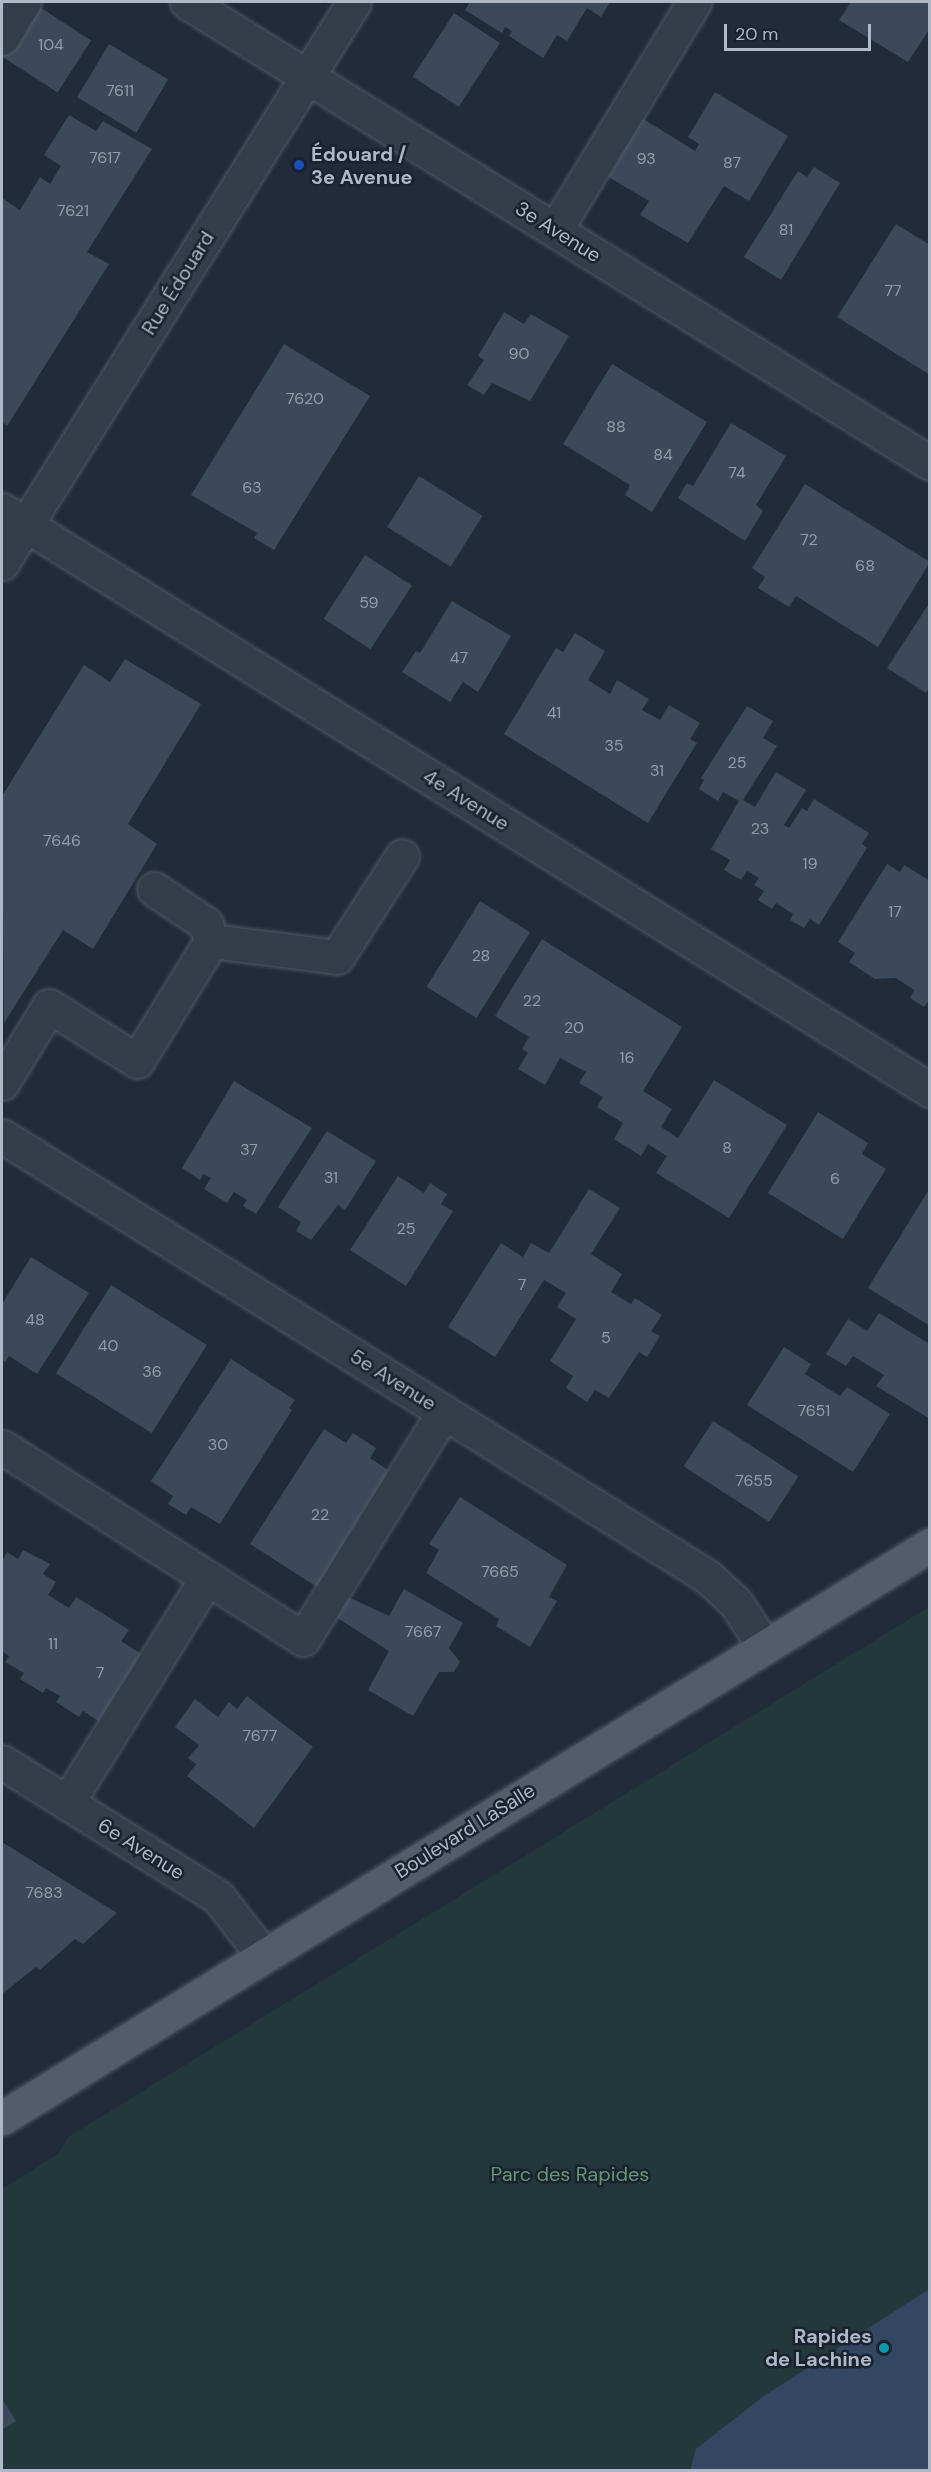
<!DOCTYPE html>
<html>
<head>
<meta charset="utf-8">
<style>
  body { margin:0 }
  #map { position:relative; width:931px; height:2472px; overflow:hidden; background:#212b3a; font-family:"DM Sans",sans-serif }
  div>[style] { position:absolute }
  .green>* { inset:0; background:#23383b }
  .water>* { inset:0; background:#334662 }
  .building>* { inset:0; background:#3c495a; transform-origin:0 0 }
  .roads { filter:drop-shadow(0 0 2px #4f5865) drop-shadow(0 0 2px #4f5865) }
  .minor>* { height:33px; margin:-16.5px; padding:0 16.5px; transform-origin:16.5px; border-radius:16.5px; background:#343d4a }
  .major>* { height:33px; margin:-16.5px; padding:0 16.5px; transform-origin:16.5px; border-radius:16.5px; background:#525c6b }
  .dots>* { width:16px; height:16px; translate:-50% -50%; box-sizing:border-box; border:3px solid #1a222f; border-radius:50% }
  span { translate:-50% -50%; white-space:nowrap; text-align:center; line-height:1.15; -webkit-text-stroke:5px #1a222f; paint-order:stroke }
  .number-label { font-size:16px; color:#929cac }
  .number-label span { -webkit-text-stroke-width:0 }
  .poi-label { font-size:20px; color:#afb8c7; font-weight:700 }
  .left { translate:0 -50%; text-align:left }
  .right { translate:-100% -50%; text-align:right }
  .street-label { font-size:20px; color:#afb8c7 }
  .park-label { font-size:20px; color:#659871 }
  .frame { position:absolute; inset:0; border:3px solid #afb8c7; pointer-events:none }
  .scale { position:absolute; left:724px; top:24px; width:147px; height:27px; box-sizing:border-box; border:3px solid #afb8c7; border-top:0; padding-left:8px; font-size:18px; line-height:21px; white-space:nowrap; color:#afb8c7; -webkit-text-stroke:4px #1a222f; paint-order:stroke }
</style>
</head>
<body>
<div id="map">
  <div class="green">
    <i style="clip-path:polygon(929px 1607px,929px 2470px,2px 2470px,2px 2189px,59px 2153px,68px 2137px)"></i>
  </div>
  <div class="water">
    <i style="clip-path:polygon(929px 2289px,929px 2470px,690px 2470px,696px 2449px,761px 2398px)"></i>
  </div>
  <div class="building">
    <i style="clip-path:polygon(470px 2px,610px 2px,601px 17px,587px 8px,567px 41px,557px 35px,543px 58px,509px 36px,512px 31px,505px 27px,502px 33px,465px 10px)"></i>
    <i style="clip-path:polygon(851px 2px,930px 2px,930px 28px,908px 62px,839px 20px)"></i>
    <i style="left:35px;top:4px;width:67px;height:62px;rotate:33deg"></i>
    <i style="left:454px;top:13px;width:55px;height:76px;rotate:33deg"></i>
    <i style="left:109px;top:44px;width:69px;height:62px;rotate:31deg"></i>
    <i style="clip-path:polygon(715px 92px,788px 136px,749px 201px,724px 186px,688px 243px,640px 215px,649px 201px,607px 176px,642px 118px,695px 151px,699px 144px,688px 137px)"></i>
    <i style="clip-path:polygon(69px 115px,96px 131px,103px 121px,152px 149px,87px 252px,109px 264px,7px 426px,2px 422px,2px 198px,20px 210px,40px 177px,50px 184px,61px 166px,44px 155px)"></i>
    <i style="clip-path:polygon(814px 167px,840px 183px,781px 280px,744px 257px,798px 171px,807px 177px)"></i>
    <i style="clip-path:polygon(896px 224px,930px 245px,930px 375px,837px 317px)"></i>
    <i style="clip-path:polygon(504px 312px,524px 324px,531px 314px,569px 336px,530px 401px,492px 383px,484px 395px,467px 385px,484px 360px,478px 356px)"></i>
    <i style="clip-path:polygon(284px 344px,370px 396px,274px 550px,254px 538px,257px 533px,191px 495px)"></i>
    <i style="clip-path:polygon(612px 364px,707px 422px,652px 512px,625px 495px,630px 485px,563px 444px)"></i>
    <i style="clip-path:polygon(731px 423px,786px 456px,756px 505px,763px 511px,745px 541px,678px 498px,687px 483px,693px 486px)"></i>
    <i style="left:419px;top:476px;width:75px;height:60px;rotate:32deg"></i>
    <i style="clip-path:polygon(805px 484px,930px 562px,878px 647px,796px 596px,789px 607px,758px 588px,765px 577px,752px 568px)"></i>
    <i style="left:365px;top:555px;width:56px;height:76px;rotate:33deg"></i>
    <i style="clip-path:polygon(452px 601px,511px 636px,478px 692px,463px 682px,450px 702px,402px 672px,416px 651px,420px 653px)"></i>
    <i style="clip-path:polygon(930px 602px,930px 687px,926px 693px,887px 668px)"></i>
    <i style="clip-path:polygon(575px 633px,605px 651px,588px 680px,610px 694px,617px 680px,649px 699px,642px 710px,660px 720px,669px 705px,700px 723px,690px 739px,697px 743px,648px 823px,504px 734px,556px 648px,563px 652px)"></i>
    <i style="clip-path:polygon(125px 659px,201px 704px,128px 824px,157px 844px,93px 949px,63px 930px,4px 1023px,2px 796px,84px 665px,110px 682px)"></i>
    <i style="clip-path:polygon(747px 706px,773px 721px,763px 738px,777px 746px,743px 800px,755px 807px,776px 772px,806px 790px,784px 825px,789px 828px,802px 808px,807px 811px,814px 799px,869px 833px,862px 844px,867px 848px,819px 925px,810px 919px,804px 928px,790px 920px,793px 914px,776px 903px,772px 909px,758px 900px,764px 891px,754px 885px,759px 878px,747px 871px,741px 880px,724px 870px,730px 860px,711px 849px,739px 801px,723px 792px,718px 801px,699px 789px,704px 780px,701px 778px)"></i>
    <i style="clip-path:polygon(887px 864px,900px 872px,904px 865px,930px 881px,930px 999px,924px 1007px,910px 998px,914px 990px,896px 978px,875px 979px,849px 962px,855px 953px,838px 942px)"></i>
    <i style="left:480px;top:901px;width:59px;height:101px;rotate:32deg"></i>
    <i style="clip-path:polygon(542px 939px,682px 1027px,643px 1091px,672px 1109px,661px 1127px,678px 1138px,714px 1080px,787px 1125px,729px 1218px,656px 1173px,667px 1156px,648px 1144px,641px 1156px,614px 1139px,623px 1123px,597px 1107px,603px 1097px,579px 1083px,586px 1072px,560px 1058px,545px 1085px,518px 1069px,528px 1053px,522px 1049px,529px 1037px,495px 1016px)"></i>
    <i style="clip-path:polygon(234px 1081px,312px 1128px,256px 1214px,243px 1206px,247px 1200px,234px 1192px,227px 1203px,204px 1189px,211px 1178px,203px 1174px,200px 1180px,182px 1168px)"></i>
    <i style="clip-path:polygon(818px 1112px,868px 1143px,862px 1154px,886px 1169px,843px 1239px,768px 1193px)"></i>
    <i style="clip-path:polygon(327px 1131px,376px 1161px,345px 1210px,338px 1205px,311px 1240px,296px 1231px,301px 1222px,278px 1207px)"></i>
    <i style="clip-path:polygon(398px 1176px,424px 1193px,430px 1183px,447px 1194px,441px 1204px,453px 1211px,406px 1286px,350px 1250px)"></i>
    <i style="clip-path:polygon(930px 1188px,930px 1326px,868px 1288px)"></i>
    <i style="clip-path:polygon(589px 1189px,620px 1208px,591px 1254px,622px 1274px,611px 1292px,631px 1304px,635px 1298px,662px 1315px,651px 1331px,660px 1336px,647px 1357px,639px 1352px,609px 1398px,595px 1390px,587px 1402px,566px 1388px,573px 1376px,550px 1361px,576px 1319px,557px 1307px,566px 1293px,544px 1280px,495px 1357px,448px 1327px,501px 1243px,523px 1257px,531px 1243px,549px 1253px)"></i>
    <i style="clip-path:polygon(31px 1257px,89px 1293px,37px 1374px,9px 1356px,5px 1362px,2px 1359px,2px 1304px)"></i>
    <i style="left:111px;top:1285px;width:113px;height:104px;rotate:32deg"></i>
    <i style="clip-path:polygon(879px 1313px,930px 1344px,930px 1419px,876px 1386px,884px 1375px,853px 1356px,846px 1366px,826px 1354px,848px 1319px,867px 1331px)"></i>
    <i style="clip-path:polygon(784px 1347px,811px 1364px,805px 1374px,840px 1396px,847px 1387px,890px 1414px,853px 1472px,747px 1405px)"></i>
    <i style="clip-path:polygon(231px 1359px,295px 1400px,289px 1408px,292px 1410px,220px 1524px,191px 1507px,186px 1515px,168px 1504px,173px 1496px,151px 1481px)"></i>
    <i style="left:713px;top:1421px;width:102px;height:54px;rotate:33deg"></i>
    <i style="clip-path:polygon(324px 1429px,346px 1443px,353px 1433px,376px 1448px,370px 1458px,391px 1472px,317px 1587px,250px 1544px)"></i>
    <i style="clip-path:polygon(460px 1497px,567px 1565px,549px 1597px,557px 1601px,530px 1647px,496px 1626px,499px 1619px,426px 1573px,439px 1550px,429px 1544px)"></i>
    <i style="clip-path:polygon(23px 1550px,50px 1564px,43px 1574px,56px 1582px,48px 1595px,69px 1608px,76px 1597px,102px 1613px,129px 1630px,121px 1641px,143px 1655px,106px 1726px,83px 1711px,79px 1717px,56px 1702px,60px 1696px,46px 1688px,43px 1693px,20px 1679px,24px 1673px,5px 1662px,9px 1656px,2px 1651px,2px 1561px,7px 1552px,18px 1559px)"></i>
    <i style="clip-path:polygon(404px 1589px,463px 1623px,449px 1648px,460px 1662px,454px 1672px,439px 1672px,413px 1716px,368px 1690px,389px 1651px,333px 1615px,344px 1595px,389px 1616px)"></i>
    <i style="clip-path:polygon(247px 1696px,313px 1747px,254px 1828px,187px 1776px,196px 1764px,188px 1758px,199px 1745px,175px 1727px,195px 1699px,218px 1717px,229px 1702px,237px 1709px)"></i>
    <i style="clip-path:polygon(2px 1842px,117px 1913px,83px 1944px,75px 1939px,40px 1970px,36px 1967px,2px 1994px)"></i>
    <i style="clip-path:polygon(2px 2399px,16px 2421px,2px 2430px)"></i>
  </div>
  <div class="roads">
    <div class="minor">
      <i style="left:187px;top:2px;width:874px;rotate:31.82deg"></i>
      <i style="left:2px;top:38px;width:42px;rotate:-58.6deg"></i>
      <i style="left:555px;top:230px;width:267px;rotate:-58.6deg"></i>
      <i style="left:2px;top:510px;width:1094px;rotate:32.01deg"></i>
      <i style="left:2px;top:563px;width:662px;rotate:-57.89deg"></i>
      <i style="left:154px;top:889px;width:63px;rotate:33.9deg"></i>
      <i style="left:206px;top:924px;width:18px;rotate:74deg"></i>
      <i style="left:2px;top:1083px;width:90px;rotate:-58.6deg"></i>
      <i style="left:49px;top:1006px;width:104px;rotate:32deg"></i>
      <i style="left:137px;top:1061px;width:141px;rotate:-58.3deg"></i>
      <i style="left:211px;top:941px;width:127px;rotate:7.2deg"></i>
      <i style="left:337px;top:957px;width:120px;rotate:-57.2deg"></i>
      <i style="left:2px;top:1136px;width:832px;rotate:31.99deg"></i>
      <i style="left:708px;top:1577px;width:38px;rotate:43deg"></i>
      <i style="left:736px;top:1603px;width:51px;rotate:56.9deg"></i>
      <i style="left:2px;top:1447px;width:357px;rotate:32.5deg"></i>
      <i style="left:303px;top:1639px;width:267px;rotate:-58.2deg"></i>
      <i style="left:2px;top:1762px;width:255px;rotate:32deg"></i>
      <i style="left:218px;top:1897px;width:73px;rotate:52.2deg"></i>
      <i style="left:67px;top:1803px;width:265px;rotate:-58.1deg"></i>
    </div>
    <div class="major">
      <i style="left:2px;top:2118px;width:1091px;rotate:-31.69deg"></i>
    </div>
  </div>
  <div class="dots">
    <i style="left:299px;top:165px;background:#1a4fb4"></i>
    <i style="left:884px;top:2348px;background:#0f9aa8"></i>
  </div>
  <div class="number-label">
    <span style="left:51px;top:45px">104</span>
    <span style="left:120px;top:91px">7611</span>
    <span style="left:105px;top:158px">7617</span>
    <span style="left:646px;top:159px">93</span>
    <span style="left:732px;top:163px">87</span>
    <span style="left:73px;top:211px">7621</span>
    <span style="left:786px;top:230px">81</span>
    <span style="left:893px;top:291px">77</span>
    <span style="left:519px;top:354px">90</span>
    <span style="left:305px;top:399px">7620</span>
    <span style="left:616px;top:427px">88</span>
    <span style="left:663px;top:455px">84</span>
    <span style="left:737px;top:473px">74</span>
    <span style="left:252px;top:488px">63</span>
    <span style="left:809px;top:540px">72</span>
    <span style="left:865px;top:566px">68</span>
    <span style="left:369px;top:603px">59</span>
    <span style="left:459px;top:658px">47</span>
    <span style="left:554px;top:713px">41</span>
    <span style="left:614px;top:746px">35</span>
    <span style="left:737px;top:763px">25</span>
    <span style="left:657px;top:771px">31</span>
    <span style="left:760px;top:829px">23</span>
    <span style="left:62px;top:841px">7646</span>
    <span style="left:810px;top:864px">19</span>
    <span style="left:895px;top:912px">17</span>
    <span style="left:481px;top:956px">28</span>
    <span style="left:532px;top:1001px">22</span>
    <span style="left:574px;top:1028px">20</span>
    <span style="left:627px;top:1058px">16</span>
    <span style="left:727px;top:1148px">8</span>
    <span style="left:249px;top:1150px">37</span>
    <span style="left:331px;top:1178px">31</span>
    <span style="left:835px;top:1179px">6</span>
    <span style="left:406px;top:1229px">25</span>
    <span style="left:522px;top:1285px">7</span>
    <span style="left:35px;top:1320px">48</span>
    <span style="left:606px;top:1338px">5</span>
    <span style="left:108px;top:1346px">40</span>
    <span style="left:152px;top:1372px">36</span>
    <span style="left:814px;top:1411px">7651</span>
    <span style="left:218px;top:1445px">30</span>
    <span style="left:754px;top:1481px">7655</span>
    <span style="left:320px;top:1515px">22</span>
    <span style="left:500px;top:1572px">7665</span>
    <span style="left:423px;top:1632px">7667</span>
    <span style="left:53px;top:1644px">11</span>
    <span style="left:100px;top:1673px">7</span>
    <span style="left:260px;top:1736px">7677</span>
    <span style="left:44px;top:1893px">7683</span>
  </div>
  <div class="poi-label">
    <span class="left" style="left:311px;top:166px">Édouard /<br>3e Avenue</span>
    <span class="right" style="left:872px;top:2348px">Rapides<br>de Lachine</span>
  </div>
  <div class="street-label">
    <span style="left:558px;top:232px;rotate:32deg">3e Avenue</span>
    <span style="left:178px;top:283px;rotate:-58deg">Rue Édouard</span>
    <span style="left:466px;top:800px;rotate:32deg">4e Avenue</span>
    <span style="left:393px;top:1380px;rotate:32deg">5e Avenue</span>
    <span style="left:465px;top:1831px;rotate:-32deg">Boulevard LaSalle</span>
    <span style="left:141px;top:1849px;rotate:32deg">6e Avenue</span>
  </div>
  <div class="park-label">
    <span style="left:570px;top:2174px">Parc des Rapides</span>
  </div>
  <div class="frame"></div>
  <div class="scale">20 m</div>
</div>
</body>
</html>
